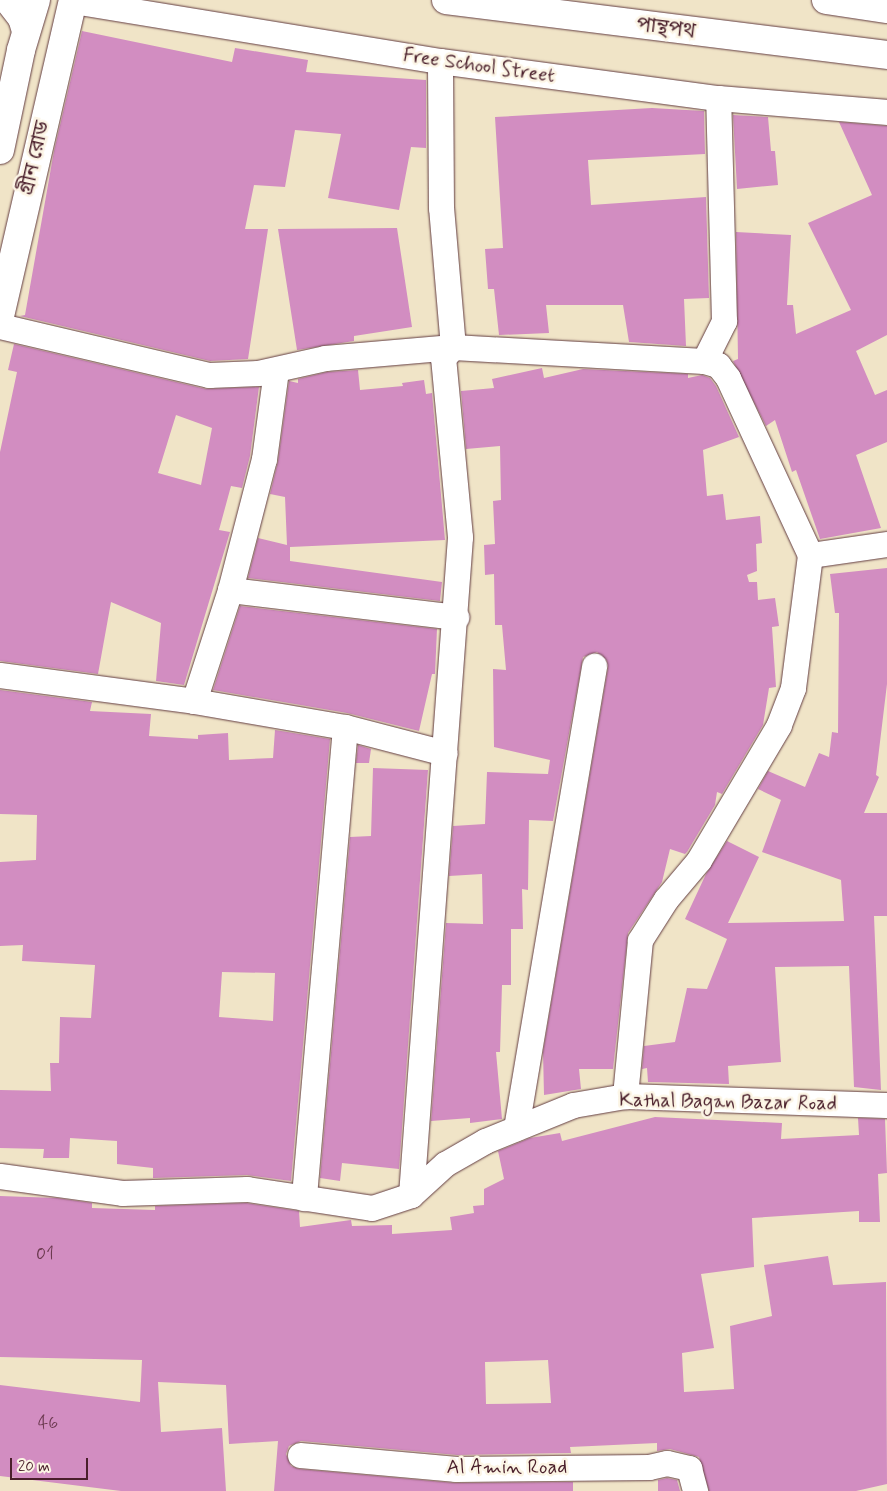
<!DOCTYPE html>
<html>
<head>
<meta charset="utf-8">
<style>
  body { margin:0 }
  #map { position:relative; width:887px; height:1491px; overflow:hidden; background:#f0e4c7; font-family:Mynerve,"Noto Sans Bengali",sans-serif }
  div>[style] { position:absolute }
  .building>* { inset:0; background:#d28dc1 }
  .roads { filter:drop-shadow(0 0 1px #633d42) drop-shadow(0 0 1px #633d42) }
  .minor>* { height:25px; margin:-12.5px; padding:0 12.5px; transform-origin:12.5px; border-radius:12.5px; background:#fff }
  .secondary>* { height:28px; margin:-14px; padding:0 14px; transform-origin:14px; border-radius:14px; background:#fff }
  span { translate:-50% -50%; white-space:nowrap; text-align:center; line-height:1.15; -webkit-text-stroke:5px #fcf5e5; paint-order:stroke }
  .number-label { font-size:18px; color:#6c3a50 }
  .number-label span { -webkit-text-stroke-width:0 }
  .street-label { font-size:20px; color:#4a1f2b }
  .scale { position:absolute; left:10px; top:1458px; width:78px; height:22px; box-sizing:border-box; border:2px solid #4a1f2b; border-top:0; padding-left:6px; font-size:15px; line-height:18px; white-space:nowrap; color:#4a1f2b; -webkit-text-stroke:4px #fcf5e5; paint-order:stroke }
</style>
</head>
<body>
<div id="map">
  <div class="building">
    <i style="clip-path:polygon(82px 31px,232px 62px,235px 48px,308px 60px,306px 72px,426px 80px,426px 148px,411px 147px,399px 210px,328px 198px,341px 134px,295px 130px,285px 187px,254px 185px,245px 229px,268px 229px,248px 359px,210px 361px,20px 316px,25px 315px,54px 151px)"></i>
    <i style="clip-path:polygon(652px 108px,704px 111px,705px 154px,588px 160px,591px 205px,706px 197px,709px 298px,684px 299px,686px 346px,629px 342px,623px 305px,546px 305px,549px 333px,499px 335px,494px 289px,488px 289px,485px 249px,503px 248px,495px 117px)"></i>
    <i style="clip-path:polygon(733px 115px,768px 117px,771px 151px,775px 151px,778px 185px,737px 189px)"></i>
    <i style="clip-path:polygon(839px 122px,887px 126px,887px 335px,856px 351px,875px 395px,887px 390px,887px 442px,856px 455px,881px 528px,820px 539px,796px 470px,792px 472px,775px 420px,766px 426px,733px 361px,738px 359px,736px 232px,791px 235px,787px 305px,793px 305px,796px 334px,851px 310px,808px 223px,872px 195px)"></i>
    <i style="clip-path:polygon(397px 228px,412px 327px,354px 336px,354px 341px,297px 350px,278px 229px)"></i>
    <i style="clip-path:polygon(evenodd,14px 344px,206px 389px,259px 387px,250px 456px,242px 488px,231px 486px,219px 530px,230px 532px,184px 685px,156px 681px,161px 623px,111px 602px,98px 674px,0 661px,0 452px,17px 372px,8px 370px,14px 344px,176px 415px,212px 428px,201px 485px,158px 473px,176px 415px)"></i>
    <i style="clip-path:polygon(542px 368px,544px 378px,583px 369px,688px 374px,688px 378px,702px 375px,710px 378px,716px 386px,739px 437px,703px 450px,707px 496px,723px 494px,726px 520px,760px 516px,762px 543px,756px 544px,757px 571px,747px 575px,749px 582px,757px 582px,758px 600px,775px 598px,779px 626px,772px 627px,776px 687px,769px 688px,763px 725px,722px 794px,717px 792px,715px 805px,687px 852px,685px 854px,670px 849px,662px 882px,628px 933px,613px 1069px,579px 1069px,581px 1089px,544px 1095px,543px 1052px,608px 668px,607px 661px,597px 652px,583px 657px,553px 821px,529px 820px,528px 890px,522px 889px,523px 929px,511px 929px,511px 985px,502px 985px,500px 1052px,496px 1052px,502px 1119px,470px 1123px,470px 1118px,431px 1121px,446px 923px,483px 924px,482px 874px,449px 876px,453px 826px,485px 824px,487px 772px,548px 774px,550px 760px,494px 747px,493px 669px,506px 670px,502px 625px,495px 625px,494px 574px,485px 575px,484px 545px,495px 544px,493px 501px,501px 500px,500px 446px,466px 449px,461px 391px,494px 388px,492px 379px)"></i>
    <i style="clip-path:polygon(358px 370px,360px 390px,403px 386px,402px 383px,424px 380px,426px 394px,432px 393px,445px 540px,290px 547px,290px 561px,442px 582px,440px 601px,248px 578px,258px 538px,287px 545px,285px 497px,270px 494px,278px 461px,289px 381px,298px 383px,298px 379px,327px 372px)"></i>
    <i style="clip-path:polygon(887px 568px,887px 684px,876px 775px,879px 777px,864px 813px,887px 813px,887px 916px,874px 916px,881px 1090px,854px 1087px,849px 966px,775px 967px,781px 1062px,728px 1066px,729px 1084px,648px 1082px,647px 1068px,642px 1069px,644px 1046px,675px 1042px,687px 988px,707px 989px,727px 939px,685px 919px,706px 874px,727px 841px,759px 857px,728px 923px,844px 921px,841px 880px,762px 852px,781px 800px,758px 789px,768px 771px,805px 787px,819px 753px,829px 757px,832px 732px,838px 733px,839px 613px,835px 613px,830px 574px)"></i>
    <i style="clip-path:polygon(240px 606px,437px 629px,435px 674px,432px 674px,419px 731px,347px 713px,213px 690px)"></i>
    <i style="clip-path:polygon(evenodd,0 690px,92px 702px,90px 711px,151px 714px,149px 736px,198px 739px,198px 735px,228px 733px,229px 760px,273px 758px,275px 730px,330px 739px,291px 1181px,247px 1175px,153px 1178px,153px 1168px,117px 1164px,117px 1141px,70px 1138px,69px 1158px,43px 1158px,44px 1149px,0 1148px,0 1090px,51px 1091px,50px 1063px,59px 1063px,60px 1017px,91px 1018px,95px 965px,22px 961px,23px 945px,0 946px,0 862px,36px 860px,37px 815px,0 814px,0 690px,222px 972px,275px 973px,273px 1021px,219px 1017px,222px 972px)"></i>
    <i style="clip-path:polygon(358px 745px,371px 749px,369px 763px,356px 763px)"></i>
    <i style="clip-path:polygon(373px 768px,428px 770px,399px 1169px,342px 1163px,340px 1181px,320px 1178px,350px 837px,371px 836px)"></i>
    <i style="clip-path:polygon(evenodd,655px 1117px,782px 1123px,781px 1139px,859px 1135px,858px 1118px,885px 1119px,887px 1173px,878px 1174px,880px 1222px,859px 1222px,859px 1211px,752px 1218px,754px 1267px,701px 1274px,714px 1348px,682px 1353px,684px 1392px,734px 1389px,730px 1326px,772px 1316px,764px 1265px,828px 1256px,833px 1285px,886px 1282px,887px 1484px,856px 1491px,709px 1491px,699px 1457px,670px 1449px,657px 1451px,657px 1443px,570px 1447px,571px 1453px,457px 1455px,301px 1441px,289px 1446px,286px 1454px,291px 1466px,299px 1469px,455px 1483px,573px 1482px,573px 1491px,274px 1491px,278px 1441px,229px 1444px,226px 1385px,158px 1382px,161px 1432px,222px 1428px,226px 1491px,121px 1491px,0 1476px,0 1385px,140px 1402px,142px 1360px,0 1357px,0 1196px,57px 1198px,92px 1203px,92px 1208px,155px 1210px,155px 1206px,246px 1203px,299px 1211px,300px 1227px,351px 1220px,352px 1226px,392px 1225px,392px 1234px,452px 1230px,450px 1217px,474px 1213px,473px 1206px,484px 1205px,484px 1189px,504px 1179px,498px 1151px,530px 1138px,560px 1133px,562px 1141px,655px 1117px,548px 1360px,551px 1403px,486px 1404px,485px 1362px,548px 1360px)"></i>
    <i style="clip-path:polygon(667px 1478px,677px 1480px,680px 1491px,658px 1491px,658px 1480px)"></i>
  </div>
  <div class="roads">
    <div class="minor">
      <i style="left:73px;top:1px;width:372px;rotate:9.3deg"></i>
      <i style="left:440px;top:61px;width:280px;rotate:7.6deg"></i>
      <i style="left:718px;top:98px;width:170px;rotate:4.7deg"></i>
      <i style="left:0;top:326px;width:215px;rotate:13.2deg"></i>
      <i style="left:209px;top:375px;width:49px;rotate:-2.3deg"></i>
      <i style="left:258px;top:373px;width:69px;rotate:-12.6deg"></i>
      <i style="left:325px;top:358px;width:128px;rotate:-4.9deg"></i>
      <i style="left:453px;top:347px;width:251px;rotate:3.2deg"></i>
      <i style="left:704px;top:361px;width:15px;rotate:16deg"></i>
      <i style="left:718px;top:365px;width:16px;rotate:52deg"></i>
      <i style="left:728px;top:378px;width:195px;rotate:65.1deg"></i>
      <i style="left:810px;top:555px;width:134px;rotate:97.3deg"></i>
      <i style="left:793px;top:688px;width:40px;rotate:111deg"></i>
      <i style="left:779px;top:725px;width:157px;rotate:120.7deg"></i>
      <i style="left:699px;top:860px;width:51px;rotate:130.2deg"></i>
      <i style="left:666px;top:899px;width:49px;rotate:122.4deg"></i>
      <i style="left:640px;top:940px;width:157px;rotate:95.5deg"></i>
      <i style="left:704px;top:361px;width:45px;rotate:-63.4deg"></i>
      <i style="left:724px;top:321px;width:223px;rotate:-91.5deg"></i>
      <i style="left:810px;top:555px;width:78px;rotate:-8.1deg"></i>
      <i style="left:230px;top:590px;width:228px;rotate:6.8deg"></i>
      <i style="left:0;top:675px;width:196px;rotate:7.6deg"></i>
      <i style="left:194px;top:701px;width:153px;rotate:9.8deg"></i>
      <i style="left:345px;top:727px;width:473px;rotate:95deg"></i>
      <i style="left:194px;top:701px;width:117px;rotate:-72deg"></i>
      <i style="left:230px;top:590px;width:135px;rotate:-75.5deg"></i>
      <i style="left:264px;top:459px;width:90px;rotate:-82.3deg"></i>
      <i style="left:345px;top:727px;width:103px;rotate:14.6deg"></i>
      <i style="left:516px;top:1128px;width:469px;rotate:-80.4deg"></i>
      <i style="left:0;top:1176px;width:123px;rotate:7.9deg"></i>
      <i style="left:122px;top:1193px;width:125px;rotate:-1.8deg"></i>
      <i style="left:247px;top:1189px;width:126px;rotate:8.6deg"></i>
      <i style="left:372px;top:1208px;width:41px;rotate:-18.4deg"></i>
      <i style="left:411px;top:1195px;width:46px;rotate:-42.4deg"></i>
      <i style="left:445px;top:1164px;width:46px;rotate:-29.9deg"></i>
      <i style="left:485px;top:1141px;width:95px;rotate:-22.2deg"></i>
      <i style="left:573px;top:1105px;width:53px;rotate:-9.8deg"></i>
      <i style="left:625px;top:1096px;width:262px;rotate:2deg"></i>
      <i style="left:411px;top:1195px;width:660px;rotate:-85.74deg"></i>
      <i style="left:460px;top:537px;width:180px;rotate:-95.4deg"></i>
      <i style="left:443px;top:358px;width:15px;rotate:-48deg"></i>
      <i style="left:453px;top:347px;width:140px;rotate:-94.9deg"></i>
      <i style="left:441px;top:208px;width:147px;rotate:-90.4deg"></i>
      <i style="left:300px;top:1455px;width:157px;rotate:5.1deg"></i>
      <i style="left:456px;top:1469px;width:193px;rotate:-0.6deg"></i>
      <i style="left:649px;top:1467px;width:18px;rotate:-13deg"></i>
      <i style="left:667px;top:1463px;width:23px;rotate:13deg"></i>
      <i style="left:689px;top:1468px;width:24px;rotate:75deg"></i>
    </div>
    <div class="secondary">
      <i style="left:8px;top:0;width:23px;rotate:52deg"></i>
      <i style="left:22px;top:18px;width:14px;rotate:73deg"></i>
      <i style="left:446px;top:0;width:444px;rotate:7.1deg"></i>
      <i style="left:826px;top:0;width:62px;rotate:8.4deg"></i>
      <i style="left:0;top:150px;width:102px;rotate:-78.1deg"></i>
      <i style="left:21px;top:50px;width:52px;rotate:-73.3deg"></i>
      <i style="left:0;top:316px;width:324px;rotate:-77deg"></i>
    </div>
  </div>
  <div class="number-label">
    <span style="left:45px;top:1254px">01</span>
    <span style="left:48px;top:1423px">46</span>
  </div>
  <div class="street-label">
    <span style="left:666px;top:28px;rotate:7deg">পান্থপথ</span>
    <span style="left:479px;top:66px;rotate:8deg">Free School Street</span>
    <span style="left:35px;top:158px;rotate:-77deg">গ্রীন রোড</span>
    <span style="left:728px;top:1102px;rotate:1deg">Kathal Bagan Bazar Road</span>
    <span style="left:507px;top:1467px">Al Amin Road</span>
  </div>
  <div class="scale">20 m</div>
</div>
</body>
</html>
